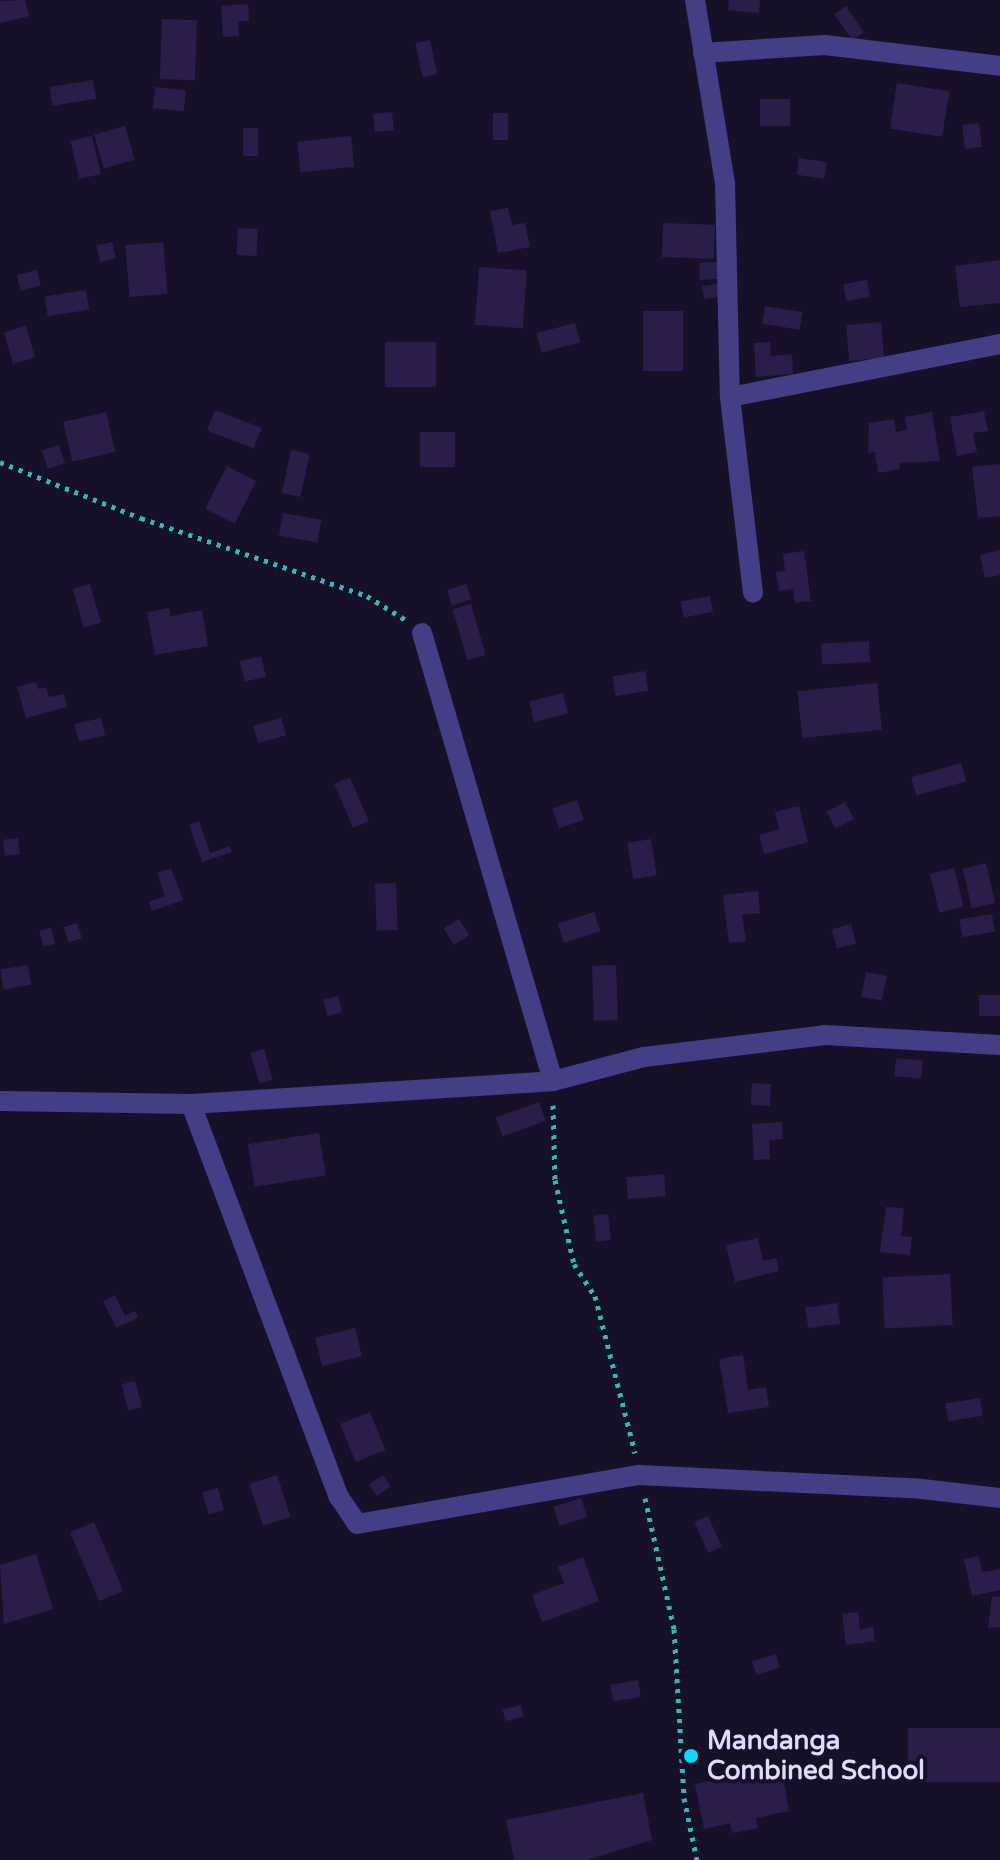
<!DOCTYPE html>
<html>
<head>
<meta charset="utf-8">
<style>
  body { margin:0 }
  #map { position:relative; width:1000px; height:1860px; overflow:hidden; background:#161129; font-family:"Varela Round",sans-serif }
  div>[style] { position:absolute }
  .building>* { inset:0; background:#281e49; transform-origin:0 0 }
  .path>* { height:5px; margin-top:-2.5px; transform-origin:0; background:repeating-linear-gradient(90deg,#34b8b5 0 4px,transparent 0 10px) }
  .minor>* { height:20px; margin:-10px; padding:0 10px; transform-origin:10px; border-radius:10px; background:#433e86 }
  .dots>* { width:22px; height:22px; translate:-50% -50%; box-sizing:border-box; border:4px solid #161129; border-radius:50% }
  span { translate:-50% -50%; white-space:nowrap; text-align:center; line-height:1.15; -webkit-text-stroke:8px #161129; paint-order:stroke }
  .poi-label { font-size:26px; color:#dfdafe; font-weight:700 }
  .left { translate:0 -50%; text-align:left }
</style>
</head>
<body>
<div id="map">
  <div class="building">
    <i style="clip-path:polygon(25px 0,29px 16px,0 23px,0 1px)"></i>
    <i style="clip-path:polygon(729px 0,760px 0,759px 13px,728px 10px)"></i>
    <i style="clip-path:polygon(248px 4px,249px 21px,238px 21px,239px 36px,223px 37px,221px 6px)"></i>
    <i style="left:846px;top:6px;width:32px;height:14px;rotate:56deg"></i>
    <i style="left:162px;top:19px;width:35px;height:60px;rotate:2deg"></i>
    <i style="left:430px;top:40px;width:35px;height:15px;rotate:78deg"></i>
    <i style="left:93px;top:80px;width:19px;height:44px;rotate:81deg"></i>
    <i style="left:897px;top:83px;width:53px;height:46px;rotate:9deg"></i>
    <i style="left:155px;top:87px;width:31px;height:21px;rotate:6deg"></i>
    <i style="left:760px;top:99px;width:30px;height:27px"></i>
    <i style="left:392px;top:112px;width:18px;height:19px;rotate:84deg"></i>
    <i style="left:493px;top:113px;width:15px;height:27px"></i>
    <i style="left:979px;top:123px;width:24px;height:17px;rotate:83deg"></i>
    <i style="left:125px;top:126px;width:35px;height:32px;rotate:74deg"></i>
    <i style="left:243px;top:128px;width:15px;height:28px"></i>
    <i style="left:92px;top:136px;width:39px;height:22px;rotate:77deg"></i>
    <i style="left:351px;top:136px;width:31px;height:54px;rotate:84deg"></i>
    <i style="left:799px;top:158px;width:28px;height:17px;rotate:8deg"></i>
    <i style="clip-path:polygon(508px 208px,512px 225px,525px 223px,530px 247px,498px 253px,490px 211px)"></i>
    <i style="left:663px;top:223px;width:52px;height:34px;rotate:2deg"></i>
    <i style="left:238px;top:228px;width:20px;height:27px;rotate:3deg"></i>
    <i style="left:112px;top:242px;width:17px;height:16px;rotate:77deg"></i>
    <i style="left:163px;top:242px;width:52px;height:38px;rotate:85deg"></i>
    <i style="clip-path:polygon(1000px 260px,1000px 303px,960px 307px,955px 266px)"></i>
    <i style="left:717px;top:262px;width:17px;height:18px;rotate:87deg"></i>
    <i style="left:479px;top:267px;width:48px;height:58px;rotate:4deg"></i>
    <i style="left:37px;top:270px;width:16px;height:21px;rotate:76deg"></i>
    <i style="left:867px;top:280px;width:17px;height:24px;rotate:80deg"></i>
    <i style="left:717px;top:284px;width:13px;height:15px;rotate:81deg"></i>
    <i style="left:86px;top:290px;width:20px;height:42px;rotate:81deg"></i>
    <i style="left:765px;top:306px;width:38px;height:18px;rotate:9deg"></i>
    <i style="left:643px;top:311px;width:40px;height:60px"></i>
    <i style="left:881px;top:322px;width:36px;height:35px;rotate:85deg"></i>
    <i style="left:575px;top:323px;width:20px;height:40px;rotate:75deg"></i>
    <i style="left:26px;top:326px;width:33px;height:23px;rotate:74deg"></i>
    <i style="left:385px;top:342px;width:51px;height:45px"></i>
    <i style="clip-path:polygon(770px 342px,771px 356px,792px 354px,793px 374px,756px 377px,754px 343px)"></i>
    <i style="left:215px;top:410px;width:50px;height:22px;rotate:21deg"></i>
    <i style="clip-path:polygon(984px 411px,988px 431px,973px 433px,977px 452px,957px 456px,950px 417px)"></i>
    <i style="left:106px;top:412px;width:41px;height:44px;rotate:77deg"></i>
    <i style="clip-path:polygon(932px 412px,940px 461px,899px 463px,900px 469px,878px 473px,875px 452px,868px 453px,869px 423px,894px 419px,896px 432px,907px 430px,905px 417px)"></i>
    <i style="left:455px;top:432px;width:35px;height:35px;rotate:90deg"></i>
    <i style="left:59px;top:445px;width:19px;height:18px;rotate:72deg"></i>
    <i style="left:291px;top:450px;width:19px;height:44px;rotate:12deg"></i>
    <i style="clip-path:polygon(1000px 464px,1000px 516px,978px 518px,972px 467px)"></i>
    <i style="left:227px;top:466px;width:33px;height:48px;rotate:27deg"></i>
    <i style="left:283px;top:513px;width:39px;height:23px;rotate:10deg"></i>
    <i style="clip-path:polygon(1000px 550px,1000px 575px,985px 578px,980px 555px)"></i>
    <i style="clip-path:polygon(804px 551px,811px 601px,795px 603px,793px 589px,779px 591px,776px 572px,785px 571px,783px 554px)"></i>
    <i style="left:90px;top:584px;width:40px;height:18px;rotate:74deg"></i>
    <i style="left:466px;top:584px;width:16px;height:20px;rotate:72deg"></i>
    <i style="left:710px;top:596px;width:16px;height:30px;rotate:79deg"></i>
    <i style="left:471px;top:604px;width:53px;height:19px;rotate:74deg"></i>
    <i style="clip-path:polygon(169px 608px,171px 616px,202px 610px,208px 646px,155px 655px,147px 612px)"></i>
    <i style="left:869px;top:641px;width:21px;height:48px;rotate:87deg"></i>
    <i style="left:261px;top:656px;width:21px;height:22px;rotate:76deg"></i>
    <i style="left:645px;top:671px;width:20px;height:33px;rotate:81deg"></i>
    <i style="clip-path:polygon(36px 682px,38px 689px,46px 687px,49px 697px,64px 694px,67px 707px,26px 718px,17px 687px)"></i>
    <i style="left:877px;top:683px;width:47px;height:80px;rotate:84deg"></i>
    <i style="left:563px;top:693px;width:21px;height:35px;rotate:76deg"></i>
    <i style="left:101px;top:718px;width:18px;height:27px;rotate:77deg"></i>
    <i style="left:281px;top:718px;width:18px;height:29px;rotate:74deg"></i>
    <i style="left:961px;top:763px;width:19px;height:52px;rotate:74deg"></i>
    <i style="left:350px;top:777px;width:48px;height:17px;rotate:67deg"></i>
    <i style="left:577px;top:800px;width:21px;height:26px;rotate:71deg"></i>
    <i style="left:845px;top:802px;width:19px;height:21px;rotate:62deg"></i>
    <i style="clip-path:polygon(799px 806px,808px 842px,764px 854px,759px 835px,779px 830px,775px 812px)"></i>
    <i style="clip-path:polygon(199px 821px,210px 853px,230px 846px,232px 852px,202px 862px,189px 825px)"></i>
    <i style="left:18px;top:838px;width:16px;height:15px;rotate:83deg"></i>
    <i style="left:651px;top:839px;width:37px;height:24px;rotate:81deg"></i>
    <i style="left:986px;top:863px;width:41px;height:24px;rotate:77deg"></i>
    <i style="clip-path:polygon(171px 868px,183px 900px,152px 911px,149px 902px,165px 896px,157px 873px)"></i>
    <i style="left:954px;top:868px;width:40px;height:25px;rotate:76deg"></i>
    <i style="left:396px;top:883px;width:47px;height:21px;rotate:88deg"></i>
    <i style="clip-path:polygon(758px 891px,760px 913px,742px 915px,746px 941px,729px 943px,723px 895px)"></i>
    <i style="left:594px;top:912px;width:20px;height:38px;rotate:72deg"></i>
    <i style="left:992px;top:914px;width:18px;height:33px;rotate:81deg"></i>
    <i style="left:459px;top:919px;width:19px;height:18px;rotate:58deg"></i>
    <i style="left:77px;top:923px;width:16px;height:14px;rotate:72deg"></i>
    <i style="left:851px;top:924px;width:20px;height:20px;rotate:75deg"></i>
    <i style="left:51px;top:928px;width:16px;height:12px;rotate:75deg"></i>
    <i style="left:28px;top:965px;width:20px;height:28px;rotate:81deg"></i>
    <i style="left:616px;top:965px;width:55px;height:24px;rotate:88deg"></i>
    <i style="left:866px;top:972px;width:21px;height:25px;rotate:11deg"></i>
    <i style="left:1000px;top:995px;width:21px;height:21px;rotate:90deg"></i>
    <i style="left:338px;top:996px;width:17px;height:15px;rotate:77deg"></i>
    <i style="left:264px;top:1049px;width:32px;height:14px;rotate:74deg"></i>
    <i style="left:896px;top:1058px;width:27px;height:18px;rotate:6deg"></i>
    <i style="left:752px;top:1083px;width:19px;height:22px;rotate:3deg"></i>
    <i style="left:539px;top:1102px;width:20px;height:46px;rotate:70deg"></i>
    <i style="clip-path:polygon(782px 1122px,783px 1139px,769px 1140px,770px 1159px,754px 1160px,752px 1124px)"></i>
    <i style="left:319px;top:1133px;width:43px;height:72px;rotate:81deg"></i>
    <i style="left:664px;top:1174px;width:22px;height:38px;rotate:85deg"></i>
    <i style="clip-path:polygon(886px 1207px,904px 1208px,901px 1236px,912px 1237px,910px 1255px,880px 1252px)"></i>
    <i style="left:608px;top:1214px;width:26px;height:15px;rotate:83deg"></i>
    <i style="clip-path:polygon(758px 1238px,763px 1261px,776px 1258px,779px 1271px,735px 1282px,726px 1245px)"></i>
    <i style="left:950px;top:1274px;width:51px;height:68px;rotate:87deg"></i>
    <i style="clip-path:polygon(115px 1295px,125px 1316px,135px 1311px,138px 1318px,116px 1328px,103px 1301px)"></i>
    <i style="left:837px;top:1303px;width:21px;height:32px;rotate:82deg"></i>
    <i style="left:355px;top:1328px;width:29px;height:41px;rotate:76deg"></i>
    <i style="clip-path:polygon(743px 1355px,748px 1390px,766px 1387px,769px 1407px,728px 1413px,719px 1359px)"></i>
    <i style="left:135px;top:1381px;width:27px;height:14px;rotate:75deg"></i>
    <i style="left:980px;top:1398px;width:18px;height:35px;rotate:81deg"></i>
    <i style="left:370px;top:1412px;width:41px;height:32px;rotate:68deg"></i>
    <i style="left:277px;top:1475px;width:44px;height:29px;rotate:72deg"></i>
    <i style="left:383px;top:1475px;width:14px;height:17px;rotate:56deg"></i>
    <i style="left:218px;top:1488px;width:23px;height:16px;rotate:75deg"></i>
    <i style="left:581px;top:1498px;width:20px;height:29px;rotate:72deg"></i>
    <i style="left:708px;top:1516px;width:34px;height:15px;rotate:66deg"></i>
    <i style="left:94px;top:1522px;width:75px;height:26px;rotate:67deg"></i>
    <i style="clip-path:polygon(36px 1554px,53px 1609px,4px 1624px,0 1565px)"></i>
    <i style="clip-path:polygon(979px 1556px,982px 1572px,1000px 1569px,1000px 1590px,972px 1596px,964px 1559px)"></i>
    <i style="clip-path:polygon(583px 1557px,599px 1601px,542px 1622px,532px 1595px,564px 1583px,558px 1567px)"></i>
    <i style="clip-path:polygon(1000px 1596px,1000px 1627px,988px 1628px,992px 1597px)"></i>
    <i style="clip-path:polygon(858px 1612px,860px 1629px,873px 1627px,875px 1641px,846px 1645px,842px 1614px)"></i>
    <i style="left:776px;top:1654px;width:14px;height:25px;rotate:73deg"></i>
    <i style="left:638px;top:1680px;width:17px;height:28px;rotate:80deg"></i>
    <i style="left:521px;top:1705px;width:12px;height:19px;rotate:76deg"></i>
    <i style="left:1000px;top:1728px;width:54px;height:92px;rotate:90deg"></i>
    <i style="clip-path:polygon(781px 1766px,789px 1811px,756px 1818px,758px 1828px,732px 1833px,730px 1823px,704px 1829px,695px 1784px)"></i>
    <i style="clip-path:polygon(643px 1793px,652px 1840px,587px 1860px,514px 1860px,506px 1820px)"></i>
  </div>
  <div class="path">
    <i style="left:0;top:462px;width:152px;rotate:21.7deg"></i>
    <i style="left:141px;top:518px;width:239px;rotate:19deg"></i>
    <i style="left:367px;top:596px;width:46px;rotate:31.6deg"></i>
    <i style="left:553px;top:1105px;width:75px;rotate:88.5deg"></i>
    <i style="left:555px;top:1180px;width:86px;rotate:77.3deg"></i>
    <i style="left:574px;top:1264px;width:38px;rotate:57deg"></i>
    <i style="left:595px;top:1296px;width:162px;rotate:75.7deg"></i>
    <i style="left:645px;top:1498px;width:134px;rotate:77.5deg"></i>
    <i style="left:674px;top:1629px;width:169px;rotate:86.6deg"></i>
    <i style="left:684px;top:1798px;width:63px;rotate:78.2deg"></i>
  </div>
  <div class="minor">
    <i style="left:695px;top:0;width:185px;rotate:80.7deg"></i>
    <i style="left:725px;top:183px;width:214px;rotate:88.7deg"></i>
    <i style="left:730px;top:397px;width:197px;rotate:83.3deg"></i>
    <i style="left:703px;top:53px;width:122px;rotate:-3.8deg"></i>
    <i style="left:825px;top:45px;width:176px;rotate:6.8deg"></i>
    <i style="left:730px;top:397px;width:275px;rotate:-11.1deg"></i>
    <i style="left:422px;top:633px;width:467px;rotate:73.7deg"></i>
    <i style="left:0;top:1101px;width:191px;rotate:0.9deg"></i>
    <i style="left:191px;top:1104px;width:363px;rotate:-3.6deg"></i>
    <i style="left:553px;top:1081px;width:94px;rotate:-14.8deg"></i>
    <i style="left:644px;top:1057px;width:182px;rotate:-6.9deg"></i>
    <i style="left:825px;top:1035px;width:175px;rotate:3.3deg"></i>
    <i style="left:191px;top:1104px;width:420px;rotate:69.4deg"></i>
    <i style="left:339px;top:1497px;width:32px;rotate:56deg"></i>
    <i style="left:357px;top:1524px;width:286px;rotate:-9.9deg"></i>
    <i style="left:639px;top:1475px;width:283px;rotate:2.8deg"></i>
    <i style="left:922px;top:1489px;width:79px;rotate:6.6deg"></i>
  </div>
  <div class="dots">
    <i style="left:691px;top:1756px;background:#0cd8f8"></i>
  </div>
  <div class="poi-label">
    <span class="left" style="left:707px;top:1756px">Mandanga<br>Combined School</span>
  </div>
</div>
</body>
</html>
